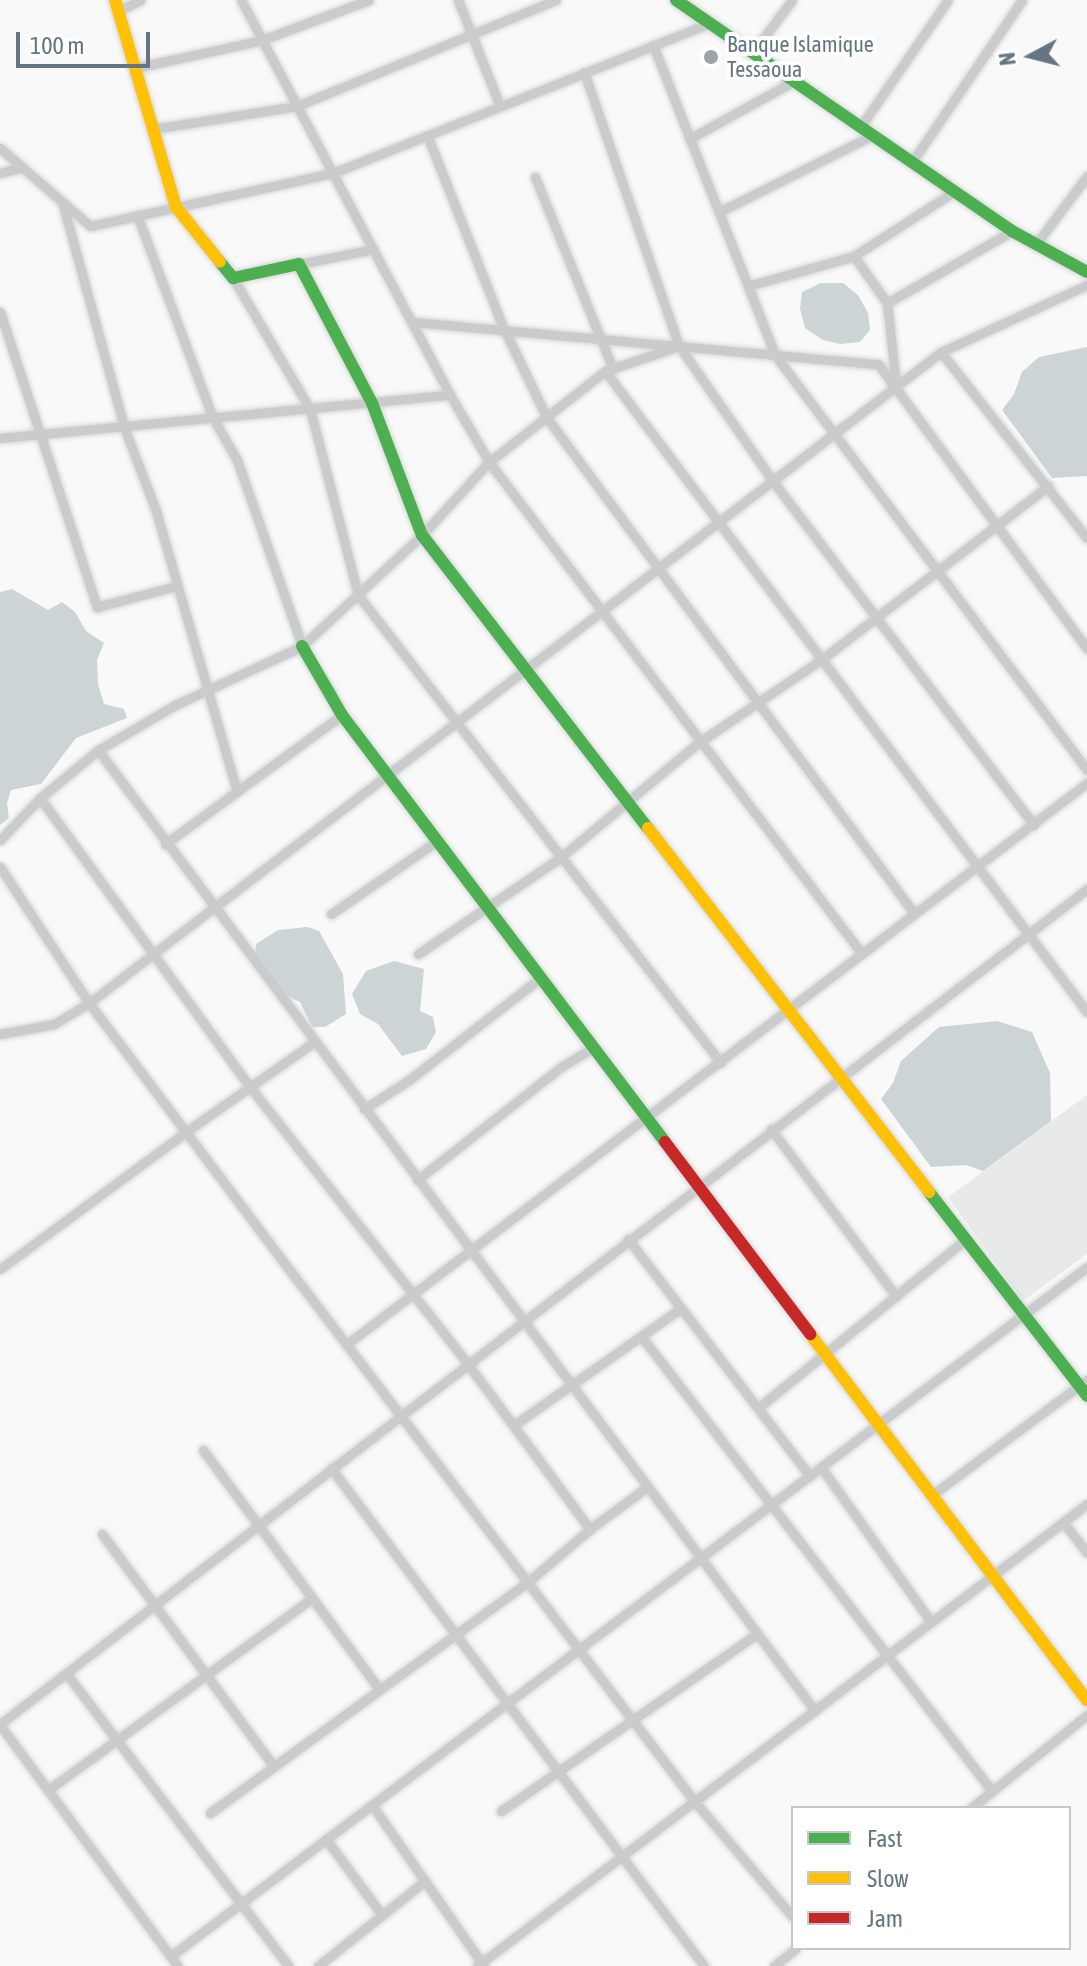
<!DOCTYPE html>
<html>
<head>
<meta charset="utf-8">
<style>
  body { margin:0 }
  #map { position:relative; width:1087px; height:1966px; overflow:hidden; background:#f9f9f9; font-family:"Asap Condensed",sans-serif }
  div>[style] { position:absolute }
  .built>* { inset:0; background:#e8e9e9 }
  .water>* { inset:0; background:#ccd4d6 }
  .roads { filter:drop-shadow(0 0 2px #d5d6d7) drop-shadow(0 0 2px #d5d6d7) }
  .street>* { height:9px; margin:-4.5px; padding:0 4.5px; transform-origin:4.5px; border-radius:4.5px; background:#cacbcc }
  .fast>* { height:12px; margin:-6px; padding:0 6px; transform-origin:6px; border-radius:6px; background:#4caf50 }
  .slow>* { height:12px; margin:-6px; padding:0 6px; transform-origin:6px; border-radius:6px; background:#ffc107 }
  .jam>* { height:12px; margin:-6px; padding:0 6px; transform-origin:6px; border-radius:6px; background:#c62828 }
  .dots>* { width:22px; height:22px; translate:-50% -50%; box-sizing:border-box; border:4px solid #fff; border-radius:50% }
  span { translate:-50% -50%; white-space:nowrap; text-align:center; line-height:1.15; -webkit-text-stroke:8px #fff; paint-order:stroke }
  .poi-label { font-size:22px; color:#667680 }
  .left { translate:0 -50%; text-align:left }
  .legend { position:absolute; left:791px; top:1806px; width:280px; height:144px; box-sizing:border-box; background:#fff; border:2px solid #c2c8cc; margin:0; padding:10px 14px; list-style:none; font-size:24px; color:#667680 }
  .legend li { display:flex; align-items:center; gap:16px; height:40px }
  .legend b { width:40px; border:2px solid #c2c8cc }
  .north { position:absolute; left:991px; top:16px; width:80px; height:80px; -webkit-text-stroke:6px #fff; paint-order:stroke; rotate:263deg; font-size:22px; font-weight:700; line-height:32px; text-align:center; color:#667680 }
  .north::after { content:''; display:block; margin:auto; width:28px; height:36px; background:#667680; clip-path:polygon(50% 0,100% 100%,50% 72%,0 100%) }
  .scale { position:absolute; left:16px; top:32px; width:134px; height:36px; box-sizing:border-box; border:4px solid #667680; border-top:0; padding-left:10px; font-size:24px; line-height:28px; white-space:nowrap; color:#667680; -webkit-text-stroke:6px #fff; paint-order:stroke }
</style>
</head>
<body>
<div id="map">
  <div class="built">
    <i style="clip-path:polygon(1087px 1095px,1087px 1254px,1023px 1301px,948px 1197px)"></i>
  </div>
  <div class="water">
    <i style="clip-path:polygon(821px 283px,843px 283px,858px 295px,868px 313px,870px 330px,860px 342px,840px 344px,823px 340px,805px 328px,800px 309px,802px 292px)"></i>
    <i style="clip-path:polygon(1087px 347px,1087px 476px,1052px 478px,1002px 410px,1014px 394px,1022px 372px,1039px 357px)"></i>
    <i style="clip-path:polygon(12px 589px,48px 610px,62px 602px,75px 612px,86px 631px,104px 643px,97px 660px,98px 684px,104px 704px,124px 709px,127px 718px,76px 738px,41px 784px,11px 790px,7px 803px,9px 818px,0 825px,0 592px)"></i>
    <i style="clip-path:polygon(307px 927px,319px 931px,343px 974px,346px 1014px,325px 1027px,312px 1027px,300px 1002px,287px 996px,255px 954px,256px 944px,278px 930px)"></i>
    <i style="clip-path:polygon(394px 961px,424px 969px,420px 1011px,433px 1017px,436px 1032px,426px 1049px,402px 1056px,378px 1024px,360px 1014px,352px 994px,366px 971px)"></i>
    <i style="clip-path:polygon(997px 1021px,1032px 1032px,1050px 1073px,1051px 1121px,983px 1171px,966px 1165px,931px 1167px,881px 1099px,893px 1083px,901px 1061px,939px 1027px)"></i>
  </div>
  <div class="roads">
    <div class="street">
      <i style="left:241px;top:0;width:447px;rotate:62.1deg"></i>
      <i style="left:450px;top:395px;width:78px;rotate:59.8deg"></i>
      <i style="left:489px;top:462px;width:617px;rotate:52.83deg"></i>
      <i style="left:458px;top:0;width:114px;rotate:68.4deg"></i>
      <i style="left:118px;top:11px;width:25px;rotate:-26deg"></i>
      <i style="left:653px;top:45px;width:333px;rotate:68.5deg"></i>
      <i style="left:775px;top:355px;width:519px;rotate:53.06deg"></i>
      <i style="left:753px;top:52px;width:65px;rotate:-53.1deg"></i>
      <i style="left:135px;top:68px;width:130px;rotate:-12.4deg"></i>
      <i style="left:262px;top:40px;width:114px;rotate:-20.5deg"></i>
      <i style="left:584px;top:72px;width:290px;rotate:70.9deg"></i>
      <i style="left:679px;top:346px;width:163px;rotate:55.2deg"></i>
      <i style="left:772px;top:480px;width:433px;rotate:52.8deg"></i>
      <i style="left:861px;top:126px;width:153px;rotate:-55.4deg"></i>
      <i style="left:153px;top:129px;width:146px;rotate:-9.1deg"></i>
      <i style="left:297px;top:106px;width:280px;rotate:-22.3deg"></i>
      <i style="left:427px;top:135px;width:209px;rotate:68.4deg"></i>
      <i style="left:504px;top:329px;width:99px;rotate:64.2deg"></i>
      <i style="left:547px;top:418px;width:616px;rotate:53.45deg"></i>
      <i style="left:689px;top:139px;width:120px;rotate:-28.9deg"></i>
      <i style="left:0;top:148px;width:119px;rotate:40.9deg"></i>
      <i style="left:90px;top:226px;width:249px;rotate:-12.3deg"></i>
      <i style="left:333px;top:173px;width:405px;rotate:-21.7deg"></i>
      <i style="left:912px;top:162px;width:196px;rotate:-55.8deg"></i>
      <i style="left:0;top:173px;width:23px;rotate:-15deg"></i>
      <i style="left:535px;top:177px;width:207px;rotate:67.9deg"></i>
      <i style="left:63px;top:205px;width:230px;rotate:74.6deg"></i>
      <i style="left:124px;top:427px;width:90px;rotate:69.1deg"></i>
      <i style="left:156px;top:511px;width:292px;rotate:73.9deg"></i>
      <i style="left:719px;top:212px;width:172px;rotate:-26.6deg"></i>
      <i style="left:137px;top:215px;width:217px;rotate:69.5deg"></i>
      <i style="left:213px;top:418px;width:48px;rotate:60.3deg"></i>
      <i style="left:237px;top:460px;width:197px;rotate:70.7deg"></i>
      <i style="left:1036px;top:244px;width:85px;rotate:-53.1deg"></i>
      <i style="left:854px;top:256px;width:57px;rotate:54.9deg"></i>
      <i style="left:887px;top:303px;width:82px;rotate:83.7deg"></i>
      <i style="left:299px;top:264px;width:76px;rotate:-11.3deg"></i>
      <i style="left:233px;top:278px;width:152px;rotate:59.6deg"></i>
      <i style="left:310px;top:409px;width:192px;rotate:75.5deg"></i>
      <i style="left:358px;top:595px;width:592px;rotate:52.2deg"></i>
      <i style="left:748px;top:286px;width:110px;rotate:-15.8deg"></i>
      <i style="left:854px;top:256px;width:120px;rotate:-32.8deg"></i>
      <i style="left:887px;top:303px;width:144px;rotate:-29.9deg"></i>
      <i style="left:0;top:312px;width:311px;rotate:71.8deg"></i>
      <i style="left:97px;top:607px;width:82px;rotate:-14.9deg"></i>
      <i style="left:412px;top:322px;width:468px;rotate:5.2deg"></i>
      <i style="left:878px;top:364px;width:353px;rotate:53.7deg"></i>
      <i style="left:941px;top:352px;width:236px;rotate:51.9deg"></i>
      <i style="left:605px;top:371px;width:802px;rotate:53.06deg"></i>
      <i style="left:0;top:438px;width:452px;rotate:-5.5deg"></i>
      <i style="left:98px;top:750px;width:1199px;rotate:53.27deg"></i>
      <i style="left:40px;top:798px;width:357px;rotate:54deg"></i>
      <i style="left:250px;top:1087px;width:351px;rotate:51.8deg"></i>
      <i style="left:467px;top:1363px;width:207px;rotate:53.5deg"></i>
      <i style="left:0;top:840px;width:58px;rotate:-46.4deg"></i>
      <i style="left:40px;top:798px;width:75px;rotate:-39.6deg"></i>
      <i style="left:98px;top:750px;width:89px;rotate:-30.3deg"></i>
      <i style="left:175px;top:705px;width:140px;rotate:-24.9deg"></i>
      <i style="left:302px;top:646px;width:163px;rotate:-42.8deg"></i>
      <i style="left:422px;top:535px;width:99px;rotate:-47.5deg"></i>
      <i style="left:489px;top:462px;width:147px;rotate:-38.1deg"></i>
      <i style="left:605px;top:371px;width:78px;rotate:-18.7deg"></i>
      <i style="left:165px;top:844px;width:219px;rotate:-36.1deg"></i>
      <i style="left:0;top:867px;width:163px;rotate:56.8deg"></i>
      <i style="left:89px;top:1003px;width:343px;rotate:53.1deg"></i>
      <i style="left:295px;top:1277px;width:660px;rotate:52.7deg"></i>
      <i style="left:695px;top:1802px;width:151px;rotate:49.6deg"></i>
      <i style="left:331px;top:914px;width:129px;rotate:-34.6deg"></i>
      <i style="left:418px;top:954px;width:173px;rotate:-34.1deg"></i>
      <i style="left:561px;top:857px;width:178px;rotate:-39.8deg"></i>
      <i style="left:698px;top:743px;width:150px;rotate:-34.1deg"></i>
      <i style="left:822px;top:659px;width:285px;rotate:-37.4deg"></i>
      <i style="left:0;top:1034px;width:55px;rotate:-10.5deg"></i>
      <i style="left:54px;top:1024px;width:41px;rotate:-31deg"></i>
      <i style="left:89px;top:1003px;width:1072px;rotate:-37.38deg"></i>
      <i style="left:941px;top:352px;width:161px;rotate:-24.7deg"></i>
      <i style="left:364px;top:1109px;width:54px;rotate:-32.8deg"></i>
      <i style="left:409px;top:1080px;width:166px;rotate:-37.9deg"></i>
      <i style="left:771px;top:1129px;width:209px;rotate:53.2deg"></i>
      <i style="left:417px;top:1180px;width:183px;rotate:-38.1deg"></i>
      <i style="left:561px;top:1067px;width:37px;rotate:-31deg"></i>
      <i style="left:628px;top:1239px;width:299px;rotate:52.5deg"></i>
      <i style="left:0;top:1269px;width:232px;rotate:-36.4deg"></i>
      <i style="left:187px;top:1131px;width:155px;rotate:-35deg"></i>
      <i style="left:641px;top:1336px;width:575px;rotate:52.35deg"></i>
      <i style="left:347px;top:1344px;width:929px;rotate:-37.17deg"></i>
      <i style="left:758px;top:1408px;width:268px;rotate:-39.1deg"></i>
      <i style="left:514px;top:1425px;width:204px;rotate:-35deg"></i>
      <i style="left:203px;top:1450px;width:297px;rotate:53.6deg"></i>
      <i style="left:821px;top:1467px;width:190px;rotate:54.6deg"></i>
      <i style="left:331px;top:1468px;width:622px;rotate:53.17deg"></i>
      <i style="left:932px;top:1495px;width:193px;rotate:-36.6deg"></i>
      <i style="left:1063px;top:1522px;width:39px;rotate:52deg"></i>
      <i style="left:102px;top:1534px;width:287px;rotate:53.5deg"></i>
      <i style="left:66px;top:1673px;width:368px;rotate:52.8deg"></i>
      <i style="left:0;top:1724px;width:1371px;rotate:-37.53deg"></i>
      <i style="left:0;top:1725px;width:300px;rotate:53.6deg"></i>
      <i style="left:48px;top:1790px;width:325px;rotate:-36deg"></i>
      <i style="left:372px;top:1805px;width:196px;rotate:55.2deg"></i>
      <i style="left:971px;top:1808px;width:149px;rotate:-38.7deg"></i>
      <i style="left:501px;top:1811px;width:311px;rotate:-34.7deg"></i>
      <i style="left:210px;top:1813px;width:394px;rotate:-36deg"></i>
      <i style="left:529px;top:1581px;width:80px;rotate:-40.4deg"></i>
      <i style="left:590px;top:1529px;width:71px;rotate:-36.4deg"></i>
      <i style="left:326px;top:1839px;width:93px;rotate:53.7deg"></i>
      <i style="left:171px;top:1956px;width:1146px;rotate:-36.95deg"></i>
      <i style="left:318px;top:1966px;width:137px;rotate:-38.5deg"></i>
      <i style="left:477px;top:1966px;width:765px;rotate:-37.14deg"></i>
      <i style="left:774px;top:1966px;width:28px;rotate:-39deg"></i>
    </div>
    <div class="fast">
      <i style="left:676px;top:0;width:408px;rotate:34.5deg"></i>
      <i style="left:1012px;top:231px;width:85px;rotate:28.7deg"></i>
      <i style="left:220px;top:262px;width:21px;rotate:51deg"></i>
      <i style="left:233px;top:278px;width:67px;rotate:-12deg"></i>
      <i style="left:299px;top:264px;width:157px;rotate:62.3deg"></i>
      <i style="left:372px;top:403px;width:141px;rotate:69.3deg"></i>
      <i style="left:422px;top:535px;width:370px;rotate:52.4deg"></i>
      <i style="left:302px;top:646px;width:80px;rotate:59.9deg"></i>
      <i style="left:342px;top:715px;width:535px;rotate:52.89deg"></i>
      <i style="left:929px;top:1192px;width:258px;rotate:52.2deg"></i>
    </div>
    <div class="slow">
      <i style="left:115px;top:0;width:216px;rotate:73.6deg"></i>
      <i style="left:176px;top:207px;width:70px;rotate:51.3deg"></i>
      <i style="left:648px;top:828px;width:460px;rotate:52.3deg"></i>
      <i style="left:810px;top:1334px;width:459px;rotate:52.9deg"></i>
    </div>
    <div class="jam">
      <i style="left:665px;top:1142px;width:241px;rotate:52.9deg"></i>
    </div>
  </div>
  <div class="dots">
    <i style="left:711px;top:57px;background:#99a4aa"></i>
  </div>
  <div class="poi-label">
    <span class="left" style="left:727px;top:57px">Banque Islamique<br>Tessaoua</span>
  </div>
  <ul class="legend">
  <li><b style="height:10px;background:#4caf50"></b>Fast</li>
  <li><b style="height:10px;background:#ffc107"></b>Slow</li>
  <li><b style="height:10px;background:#c62828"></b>Jam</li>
  </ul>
  <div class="north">N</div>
  <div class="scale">100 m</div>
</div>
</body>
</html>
